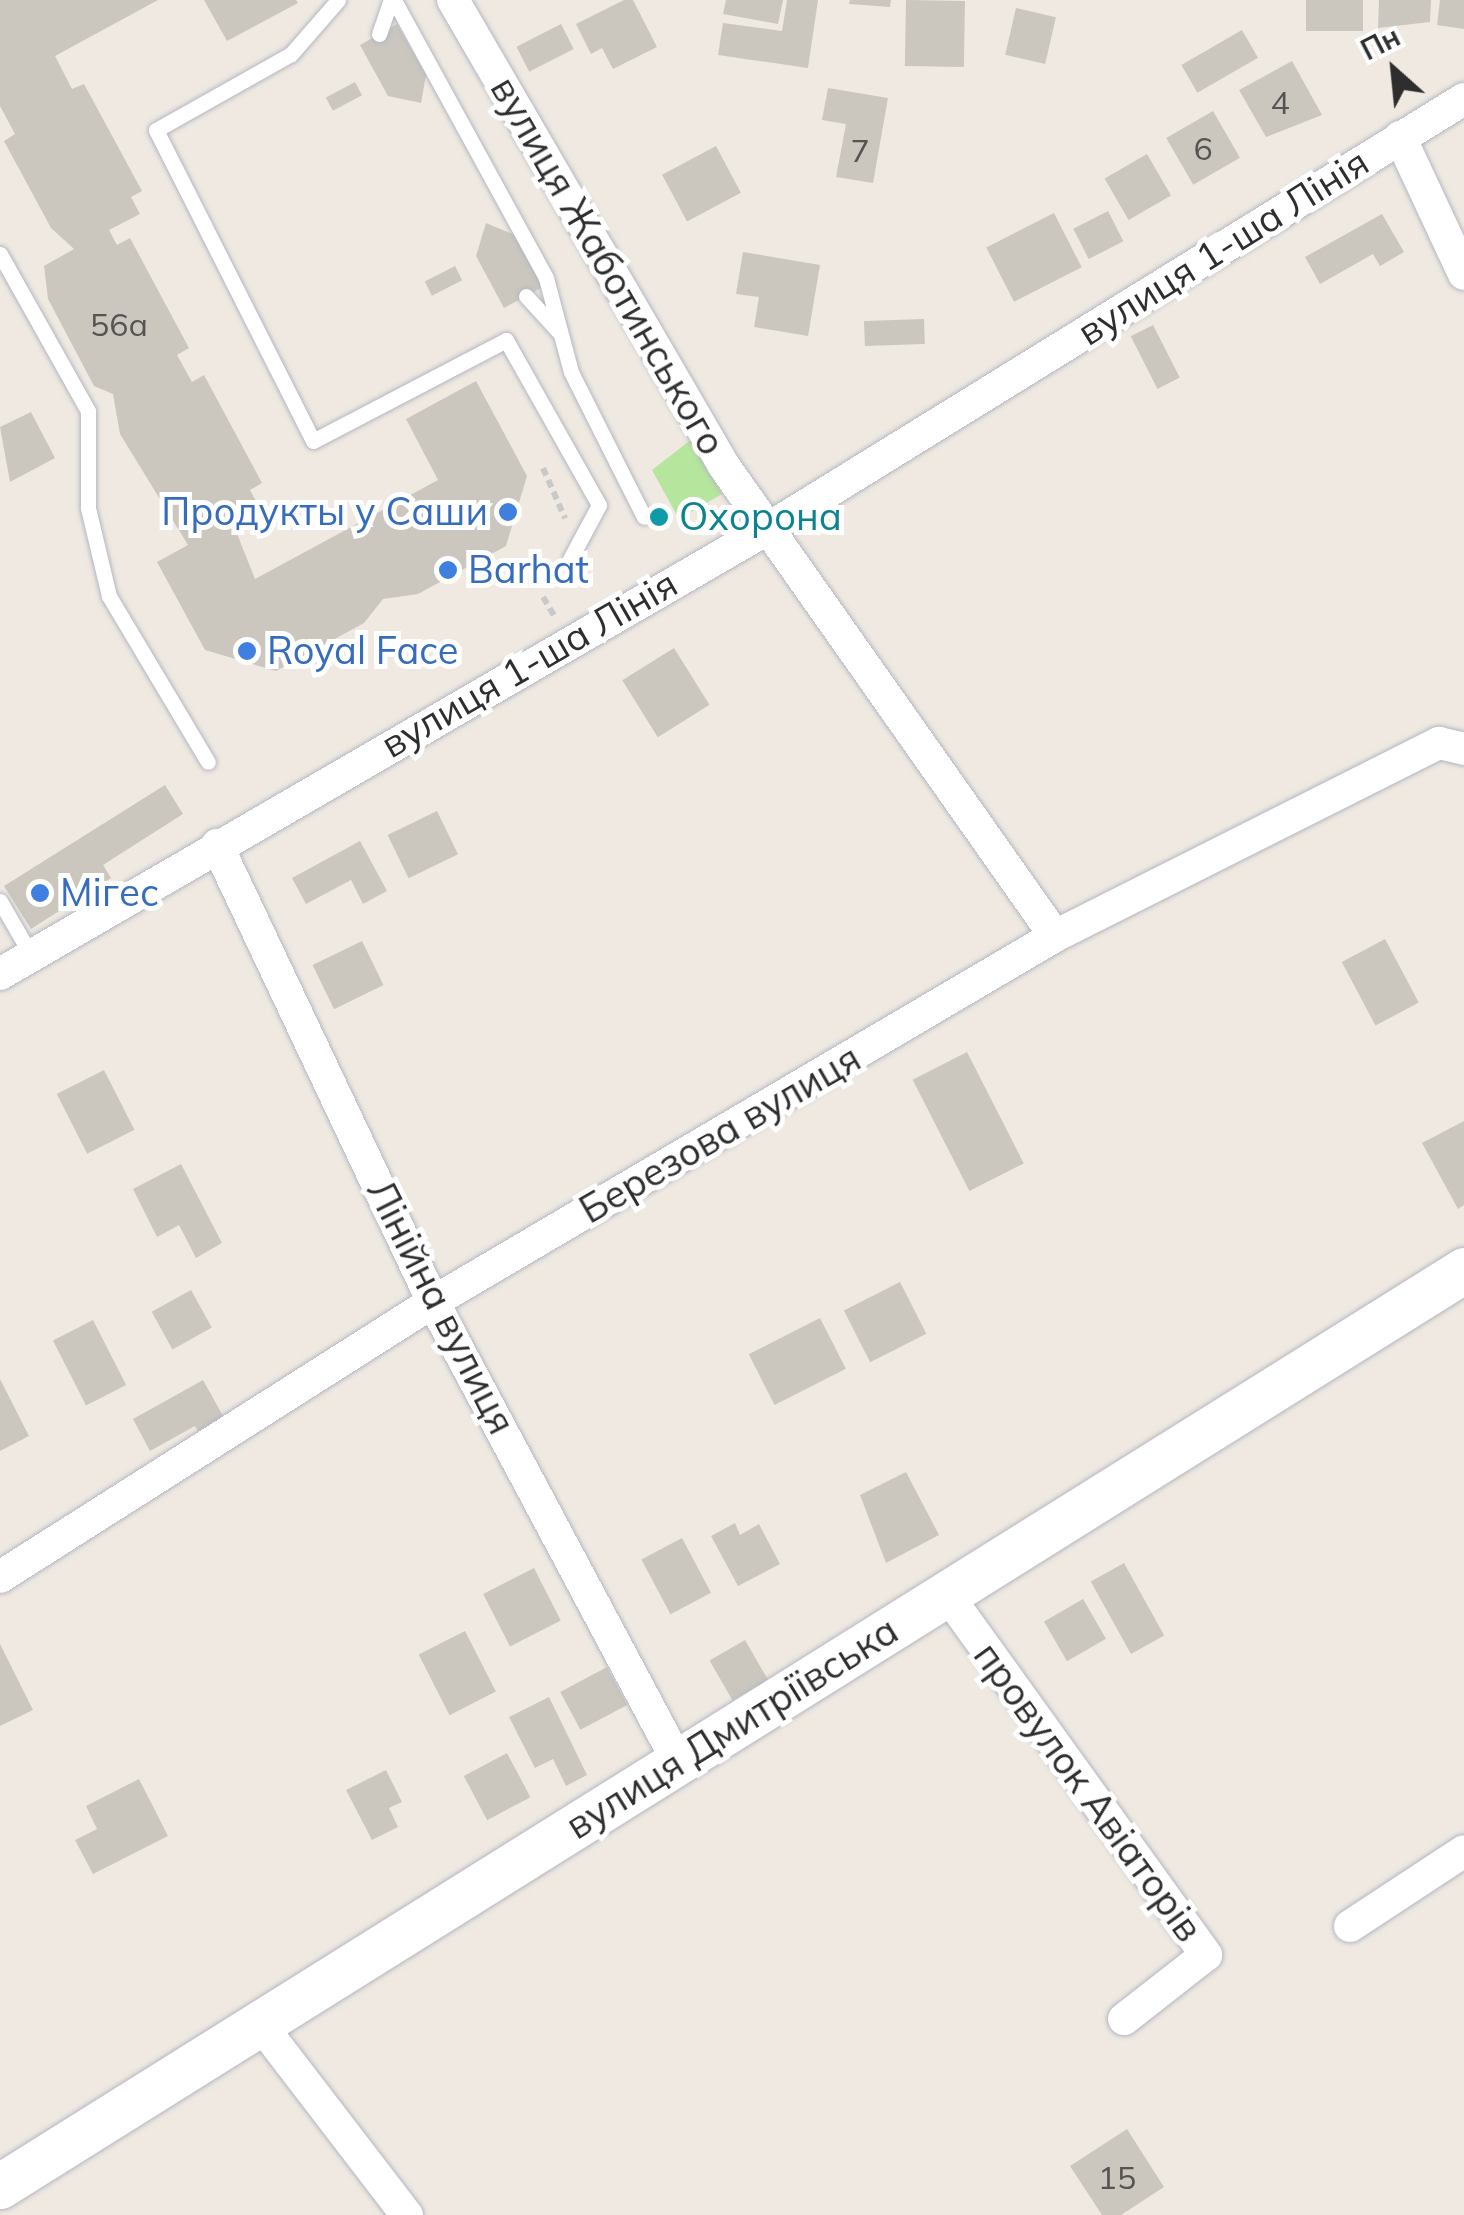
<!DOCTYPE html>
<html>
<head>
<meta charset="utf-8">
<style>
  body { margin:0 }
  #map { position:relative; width:1464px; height:2215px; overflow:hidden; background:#efe9e1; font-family:Mulish,sans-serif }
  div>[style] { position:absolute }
  .green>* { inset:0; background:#b6e59e }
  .building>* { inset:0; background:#cbc7bf; transform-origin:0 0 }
  .path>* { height:6px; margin-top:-3px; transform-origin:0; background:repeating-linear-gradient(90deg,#c9c9c9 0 8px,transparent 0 13px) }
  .roads { filter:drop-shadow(0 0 2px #b4b7c1) drop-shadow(0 0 2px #b4b7c1) }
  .service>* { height:15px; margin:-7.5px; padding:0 7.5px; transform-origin:7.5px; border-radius:7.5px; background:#fff }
  .minor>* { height:32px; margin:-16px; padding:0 16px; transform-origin:16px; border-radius:16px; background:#fff }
  .secondary>* { height:45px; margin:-22.5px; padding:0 22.5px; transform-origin:22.5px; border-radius:22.5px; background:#fff }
  .dots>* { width:28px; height:28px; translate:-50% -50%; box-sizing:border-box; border:5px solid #fff; border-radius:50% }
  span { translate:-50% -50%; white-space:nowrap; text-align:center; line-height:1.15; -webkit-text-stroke:10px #fff; paint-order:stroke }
  .number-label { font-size:32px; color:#555452 }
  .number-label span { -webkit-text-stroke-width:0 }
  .street-label { font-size:38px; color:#2e2e2e }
  .shop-label { font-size:38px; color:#366cbe }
  .right { translate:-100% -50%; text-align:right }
  .left { translate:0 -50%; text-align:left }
  .culture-label { font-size:38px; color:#0d838f }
  .north { position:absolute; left:1344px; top:20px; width:100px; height:100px; -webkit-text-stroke:8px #fff; paint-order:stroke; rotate:333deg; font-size:28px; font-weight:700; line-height:40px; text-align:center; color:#2e2e2e }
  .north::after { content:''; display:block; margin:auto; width:35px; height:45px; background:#2e2e2e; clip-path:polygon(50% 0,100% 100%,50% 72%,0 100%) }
</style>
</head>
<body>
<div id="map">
  <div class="green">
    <i style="clip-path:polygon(692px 439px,722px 494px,679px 519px,652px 470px)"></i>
  </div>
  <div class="building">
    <i style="clip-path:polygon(0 0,158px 0,55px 56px,72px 89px,84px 84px,142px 191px,131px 197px,140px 214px,109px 230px,117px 245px,130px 238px,189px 348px,177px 355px,192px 382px,204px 375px,262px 483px,250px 490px,259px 507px,232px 521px,255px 579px,438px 480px,406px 419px,476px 381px,527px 476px,506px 546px,418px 594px,383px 599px,364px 623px,276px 671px,205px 650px,157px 562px,188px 545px,120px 434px,113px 394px,94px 386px,48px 299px,44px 266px,74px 249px,51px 228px,4px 141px,15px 134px,0 106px)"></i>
    <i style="clip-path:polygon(204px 0,296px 0,298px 3px,227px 41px)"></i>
    <i style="clip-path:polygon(624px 0,633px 0,657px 47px,613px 69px,602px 48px,591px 54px,576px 24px)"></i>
    <i style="clip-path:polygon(726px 0,783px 0,778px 24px,723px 14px)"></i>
    <i style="clip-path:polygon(787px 0,818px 0,808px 68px,718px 55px,723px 23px,782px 31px)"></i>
    <i style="clip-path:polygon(850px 0,891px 0,890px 7px,849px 4px)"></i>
    <i style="left:906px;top:0;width:59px;height:66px;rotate:1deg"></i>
    <i style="left:1306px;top:0;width:57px;height:31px"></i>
    <i style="clip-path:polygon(1379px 0,1431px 0,1430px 22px,1378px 28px)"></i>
    <i style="clip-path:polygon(1440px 0,1464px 0,1464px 29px,1437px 25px)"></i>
    <i style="left:1016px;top:8px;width:41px;height:48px;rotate:13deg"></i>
    <i style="clip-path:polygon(397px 24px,426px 75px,421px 103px,388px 96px,360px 45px)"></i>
    <i style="left:561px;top:24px;width:28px;height:50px;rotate:63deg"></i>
    <i style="left:1242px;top:30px;width:32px;height:70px;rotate:60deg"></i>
    <i style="clip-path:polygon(1292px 61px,1322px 115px,1266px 137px,1239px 90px)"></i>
    <i style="left:355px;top:82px;width:15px;height:33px;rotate:62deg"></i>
    <i style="clip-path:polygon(828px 88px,888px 98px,873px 183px,836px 177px,846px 124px,822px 120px)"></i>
    <i style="left:1213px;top:111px;width:54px;height:54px;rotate:60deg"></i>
    <i style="left:716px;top:146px;width:53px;height:61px;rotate:62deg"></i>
    <i style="left:1147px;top:154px;width:48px;height:49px;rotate:60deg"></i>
    <i style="left:1108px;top:211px;width:34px;height:39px;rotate:63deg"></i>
    <i style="left:1054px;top:213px;width:61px;height:76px;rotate:63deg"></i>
    <i style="clip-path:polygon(1382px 214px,1404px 252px,1380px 266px,1373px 254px,1320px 284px,1305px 257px)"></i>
    <i style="clip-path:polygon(486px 223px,515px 235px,543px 287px,504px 308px,476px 256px)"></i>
    <i style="clip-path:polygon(743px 252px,820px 265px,808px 336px,754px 327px,759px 297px,736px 294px)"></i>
    <i style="left:455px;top:266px;width:16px;height:34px;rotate:63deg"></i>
    <i style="left:924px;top:319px;width:25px;height:60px;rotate:88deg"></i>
    <i style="left:1153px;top:325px;width:59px;height:25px;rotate:63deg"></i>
    <i style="clip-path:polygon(31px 412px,55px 458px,10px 482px,0 427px)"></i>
    <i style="left:674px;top:648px;width:67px;height:61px;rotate:58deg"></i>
    <i style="clip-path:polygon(165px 785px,183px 814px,103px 865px,111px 878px,31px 929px,4px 886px)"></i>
    <i style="left:437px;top:811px;width:48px;height:55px;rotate:64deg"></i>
    <i style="clip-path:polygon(360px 841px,387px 891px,363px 904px,351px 880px,306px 904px,292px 878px)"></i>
    <i style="left:1385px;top:939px;width:72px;height:49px;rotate:62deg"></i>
    <i style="left:362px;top:941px;width:49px;height:55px;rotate:64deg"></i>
    <i style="left:967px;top:1052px;width:125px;height:61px;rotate:63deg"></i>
    <i style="left:104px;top:1070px;width:67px;height:53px;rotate:63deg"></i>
    <i style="clip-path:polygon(1464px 1121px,1464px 1205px,1458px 1209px,1422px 1143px)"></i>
    <i style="clip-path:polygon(181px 1164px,222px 1243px,196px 1258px,179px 1225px,157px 1237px,133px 1189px)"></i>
    <i style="left:900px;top:1282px;width:58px;height:63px;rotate:63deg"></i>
    <i style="left:191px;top:1290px;width:43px;height:45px;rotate:61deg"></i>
    <i style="left:820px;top:1318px;width:57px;height:80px;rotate:63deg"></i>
    <i style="left:93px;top:1320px;width:73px;height:45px;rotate:63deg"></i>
    <i style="clip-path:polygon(0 1379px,29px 1436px,0 1451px)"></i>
    <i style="clip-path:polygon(203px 1380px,227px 1423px,202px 1437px,195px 1426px,150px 1451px,133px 1419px)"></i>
    <i style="clip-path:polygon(906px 1472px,939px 1535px,886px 1563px,860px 1495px)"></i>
    <i style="clip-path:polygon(735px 1523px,740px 1535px,759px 1524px,780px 1564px,738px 1586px,711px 1536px)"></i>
    <i style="left:682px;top:1538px;width:62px;height:46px;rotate:62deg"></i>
    <i style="left:1124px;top:1563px;width:83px;height:38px;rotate:61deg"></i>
    <i style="left:534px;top:1568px;width:59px;height:57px;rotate:63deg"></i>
    <i style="left:1083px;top:1599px;width:46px;height:45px;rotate:60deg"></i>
    <i style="left:465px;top:1631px;width:68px;height:52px;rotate:63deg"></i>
    <i style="left:745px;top:1640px;width:46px;height:41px;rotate:60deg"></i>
    <i style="clip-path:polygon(0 1644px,33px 1710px,0 1726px)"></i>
    <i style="left:607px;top:1667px;width:43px;height:53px;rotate:62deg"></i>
    <i style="clip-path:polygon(549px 1697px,587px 1775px,566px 1786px,553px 1759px,535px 1768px,509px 1717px)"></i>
    <i style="left:507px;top:1753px;width:50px;height:49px;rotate:62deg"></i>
    <i style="clip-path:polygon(386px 1770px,402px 1802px,389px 1808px,398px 1827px,372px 1840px,346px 1790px)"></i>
    <i style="clip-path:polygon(139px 1779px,168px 1836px,93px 1874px,75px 1840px,97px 1829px,86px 1806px)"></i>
    <i style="clip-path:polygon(1127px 2129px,1164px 2187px,1121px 2215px,1102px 2215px,1070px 2166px)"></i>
  </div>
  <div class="path">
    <i style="left:543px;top:468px;width:55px;rotate:66.3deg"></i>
    <i style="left:543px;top:597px;width:23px;rotate:59deg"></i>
  </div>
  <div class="roads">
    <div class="service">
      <i style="left:338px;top:0;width:72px;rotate:131deg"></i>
      <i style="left:291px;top:54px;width:155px;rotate:150.6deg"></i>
      <i style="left:156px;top:130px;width:348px;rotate:63.2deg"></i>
      <i style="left:313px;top:441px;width:218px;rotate:-27.6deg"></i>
      <i style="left:506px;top:340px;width:189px;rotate:60.6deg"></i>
      <i style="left:599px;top:505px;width:61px;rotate:118.2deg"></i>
      <i style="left:394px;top:0;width:317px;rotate:61.3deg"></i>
      <i style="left:546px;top:278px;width:97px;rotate:75.1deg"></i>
      <i style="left:571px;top:372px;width:162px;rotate:63.3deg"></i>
      <i style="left:379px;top:34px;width:36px;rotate:-71deg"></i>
      <i style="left:0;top:254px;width:180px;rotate:60.7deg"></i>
      <i style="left:88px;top:411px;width:97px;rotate:90deg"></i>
      <i style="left:88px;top:508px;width:90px;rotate:76.6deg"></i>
      <i style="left:109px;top:596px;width:193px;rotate:59.2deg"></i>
      <i style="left:526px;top:296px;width:49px;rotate:47.5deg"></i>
      <i style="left:0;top:901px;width:62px;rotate:60.1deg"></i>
    </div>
    <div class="minor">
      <i style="left:453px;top:0;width:539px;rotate:59.82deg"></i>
      <i style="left:724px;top:466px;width:575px;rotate:54.84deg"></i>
      <i style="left:1400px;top:137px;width:151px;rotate:65deg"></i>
      <i style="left:217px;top:845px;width:505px;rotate:64.7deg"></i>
      <i style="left:433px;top:1302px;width:521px;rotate:61.96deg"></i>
      <i style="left:0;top:974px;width:895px;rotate:-30.12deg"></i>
      <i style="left:774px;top:525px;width:811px;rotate:-31.69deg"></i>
      <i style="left:0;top:1577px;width:513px;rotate:-32.42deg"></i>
      <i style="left:433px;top:1302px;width:722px;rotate:-30.47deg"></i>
      <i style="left:1055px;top:936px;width:430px;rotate:-26.7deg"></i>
      <i style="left:1439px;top:743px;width:26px;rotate:13deg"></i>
      <i style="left:946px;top:1593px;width:446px;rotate:54.3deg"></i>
      <i style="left:1206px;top:1955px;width:104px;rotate:142deg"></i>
      <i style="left:1350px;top:1926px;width:136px;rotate:-33.3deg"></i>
      <i style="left:261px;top:2025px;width:240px;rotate:52.5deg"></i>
    </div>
    <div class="secondary">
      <i style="left:0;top:2186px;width:1727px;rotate:-32.03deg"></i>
    </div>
  </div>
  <div class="dots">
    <i style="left:508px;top:512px;background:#3f7fe0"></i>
    <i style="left:659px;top:517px;background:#0f9aa8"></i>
    <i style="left:448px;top:570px;background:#3f7fe0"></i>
    <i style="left:247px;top:651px;background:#3f7fe0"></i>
    <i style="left:40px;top:893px;background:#3f7fe0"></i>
  </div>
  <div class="number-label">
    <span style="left:1280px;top:102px">4</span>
    <span style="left:1203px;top:148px">6</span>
    <span style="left:860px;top:150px">7</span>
    <span style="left:119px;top:324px">56а</span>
    <span style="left:1117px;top:2177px">15</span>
  </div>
  <div class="street-label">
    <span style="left:1223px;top:247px;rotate:-32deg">вулиця 1-ша Лінія</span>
    <span style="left:608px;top:266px;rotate:60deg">вулиця Жаботинського</span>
    <span style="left:529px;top:664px;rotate:-30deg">вулиця 1-ша Лінія</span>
    <span style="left:720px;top:1134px;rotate:-30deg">Березова вулиця</span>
    <span style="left:441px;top:1307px;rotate:63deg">Лінійна вулиця</span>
    <span style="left:732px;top:1728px;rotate:-32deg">вулиця Дмитріївська</span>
    <span style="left:1088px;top:1792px;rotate:54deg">провулок Авіаторів</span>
  </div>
  <div class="shop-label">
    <span class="right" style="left:488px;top:512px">Продукты у Саши</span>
    <span class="left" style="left:468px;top:570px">Barhat</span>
    <span class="left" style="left:267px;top:651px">Royal Face</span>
    <span class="left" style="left:60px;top:893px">Мігес</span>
  </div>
  <div class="culture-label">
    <span class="left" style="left:679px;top:517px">Охорона</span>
  </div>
  <div class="north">Пн</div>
</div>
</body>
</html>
